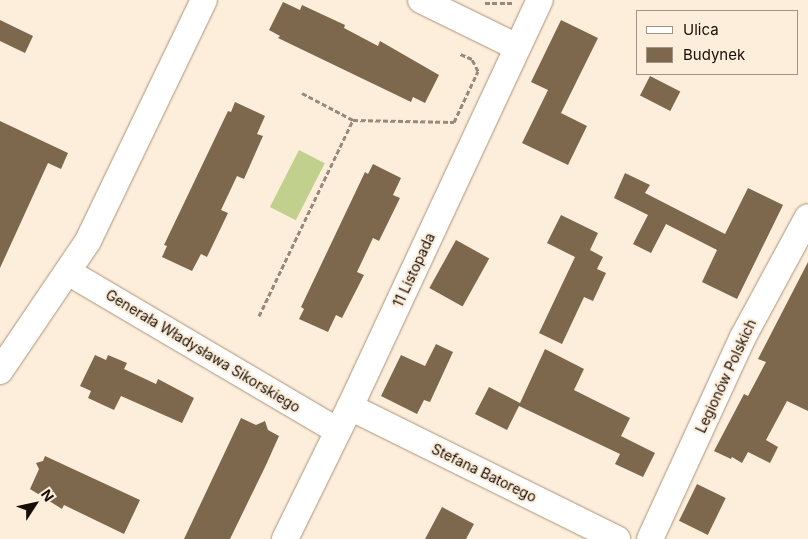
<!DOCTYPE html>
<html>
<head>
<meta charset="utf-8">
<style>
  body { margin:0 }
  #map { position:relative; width:808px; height:539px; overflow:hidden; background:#fdeedc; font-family:Inter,sans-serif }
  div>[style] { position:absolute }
  .green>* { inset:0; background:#c1d08d; transform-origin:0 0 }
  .building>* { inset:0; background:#7e684d; transform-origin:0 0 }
  .path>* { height:3px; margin-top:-1.5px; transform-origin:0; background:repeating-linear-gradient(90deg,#978a7c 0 5px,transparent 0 7.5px) }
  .roads { filter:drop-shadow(0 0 1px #ab9477) drop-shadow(0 0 1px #ab9477) }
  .minor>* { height:26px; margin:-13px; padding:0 13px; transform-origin:13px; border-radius:13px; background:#fff }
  span { translate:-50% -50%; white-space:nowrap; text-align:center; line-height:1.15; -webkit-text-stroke:4.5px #fdeedc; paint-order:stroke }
  .street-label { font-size:14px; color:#160d04 }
  .legend { position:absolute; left:636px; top:10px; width:162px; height:65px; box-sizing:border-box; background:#fdeedc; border:1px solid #a19486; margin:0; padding:6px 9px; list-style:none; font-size:15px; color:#160d04 }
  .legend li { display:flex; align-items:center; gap:10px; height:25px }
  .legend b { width:25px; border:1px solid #a19486 }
  .north { position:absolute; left:10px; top:479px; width:50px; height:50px; -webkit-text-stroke:4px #fdeedc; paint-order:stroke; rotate:55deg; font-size:14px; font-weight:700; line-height:20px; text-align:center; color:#160d04 }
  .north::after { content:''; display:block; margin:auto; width:18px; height:22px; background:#160d04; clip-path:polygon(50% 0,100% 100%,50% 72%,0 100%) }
</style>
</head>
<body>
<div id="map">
  <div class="green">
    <i style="left:299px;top:150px;width:29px;height:64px;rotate:27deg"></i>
  </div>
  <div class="building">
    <i style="clip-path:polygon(283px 2px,300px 10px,302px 5px,345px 25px,344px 28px,378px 46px,380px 41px,439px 75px,425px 103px,413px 97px,411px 102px,278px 38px,280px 36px,269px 30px)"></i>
    <i style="clip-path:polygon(0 20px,33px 36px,25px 53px,0 41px)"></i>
    <i style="clip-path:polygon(561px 20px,598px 38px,561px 113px,587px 126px,568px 165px,522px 143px,548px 90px,531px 82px)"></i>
    <i style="left:650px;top:76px;width:34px;height:22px;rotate:27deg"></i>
    <i style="clip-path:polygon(235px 102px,265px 116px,257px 134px,263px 136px,244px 179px,237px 176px,221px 210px,228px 213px,207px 257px,201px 254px,192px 271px,162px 257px,167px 246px,164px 245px,228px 111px,231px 112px)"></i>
    <i style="clip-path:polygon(0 121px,68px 153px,61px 169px,48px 163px,0 268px)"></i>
    <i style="clip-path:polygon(373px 164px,401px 178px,393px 195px,400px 198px,379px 241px,373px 238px,357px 272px,364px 275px,342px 318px,336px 315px,328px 332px,299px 319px,304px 309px,301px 307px,365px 172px,368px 174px)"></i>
    <i style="clip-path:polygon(625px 173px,650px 185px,645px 193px,725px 234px,748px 188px,783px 205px,737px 299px,702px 282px,717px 250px,666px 224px,651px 253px,633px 244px,648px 215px,614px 198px)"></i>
    <i style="clip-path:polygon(561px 215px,598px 233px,590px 250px,603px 257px,597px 269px,606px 273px,593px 301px,584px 297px,562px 344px,539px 333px,575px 257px,547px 243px)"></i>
    <i style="left:456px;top:240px;width:38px;height:55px;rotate:29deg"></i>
    <i style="clip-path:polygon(808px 262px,808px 411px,787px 401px,766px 440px,778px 447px,770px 463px,748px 452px,742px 463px,732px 457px,731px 459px,714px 451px,744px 394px,748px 396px,766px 362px,758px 359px)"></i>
    <i style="clip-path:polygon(436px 344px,453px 352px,430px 402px,424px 400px,417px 414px,381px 396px,401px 355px,425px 366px)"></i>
    <i style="clip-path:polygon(545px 349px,584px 369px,574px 390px,630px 418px,621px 436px,655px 453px,643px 477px,615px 464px,620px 454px,519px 406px,507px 430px,475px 414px,489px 387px,520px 403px)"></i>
    <i style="clip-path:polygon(95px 355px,106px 360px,108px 355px,127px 363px,124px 369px,156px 384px,158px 379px,194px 398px,182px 423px,121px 396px,114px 410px,88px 398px,91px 391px,80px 386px)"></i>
    <i style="clip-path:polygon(241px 418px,256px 425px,265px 421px,268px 430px,279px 436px,266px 465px,230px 539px,184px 539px)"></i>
    <i style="clip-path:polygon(45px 456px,140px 500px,124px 534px,64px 505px,62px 509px,30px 489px,39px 469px,36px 463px,43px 461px)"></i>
    <i style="left:697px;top:484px;width:32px;height:41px;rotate:26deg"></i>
    <i style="clip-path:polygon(442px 507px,474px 524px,466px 539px,425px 539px)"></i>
  </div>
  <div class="path">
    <i style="left:485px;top:3px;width:28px"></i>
    <i style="left:302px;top:93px;width:58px;rotate:27.9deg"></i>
    <i style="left:353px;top:120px;width:101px;rotate:1.1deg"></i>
    <i style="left:454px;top:122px;width:56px;rotate:-64.8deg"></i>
    <i style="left:478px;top:71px;width:13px;rotate:-117deg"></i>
    <i style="left:472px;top:59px;width:13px;rotate:-157deg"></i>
    <i style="left:259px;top:316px;width:217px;rotate:-64.4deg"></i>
  </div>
  <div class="roads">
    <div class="minor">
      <i style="left:421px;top:0;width:107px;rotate:26.1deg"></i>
      <i style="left:68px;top:272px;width:313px;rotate:30.5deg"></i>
      <i style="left:0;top:371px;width:157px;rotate:-55.9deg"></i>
      <i style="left:88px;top:241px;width:267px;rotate:-64.3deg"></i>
      <i style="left:350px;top:407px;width:298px;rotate:26.3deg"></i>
      <i style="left:285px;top:539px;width:147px;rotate:-63.8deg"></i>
      <i style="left:350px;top:407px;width:449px;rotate:-65deg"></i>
      <i style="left:650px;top:539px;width:222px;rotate:-65.3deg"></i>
      <i style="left:743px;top:337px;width:136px;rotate:-61.6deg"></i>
    </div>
  </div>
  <div class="street-label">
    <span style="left:414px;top:270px;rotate:-65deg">11 Listopada</span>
    <span style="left:203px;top:351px;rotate:31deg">Generała Władysława Sikorskiego</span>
    <span style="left:726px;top:376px;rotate:-65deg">Legionów Polskich</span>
    <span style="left:484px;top:473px;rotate:26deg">Stefana Batorego</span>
  </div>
  <ul class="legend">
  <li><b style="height:6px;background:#fff"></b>Ulica</li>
  <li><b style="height:14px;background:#7e684d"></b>Budynek</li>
  </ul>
  <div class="north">N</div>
</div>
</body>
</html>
